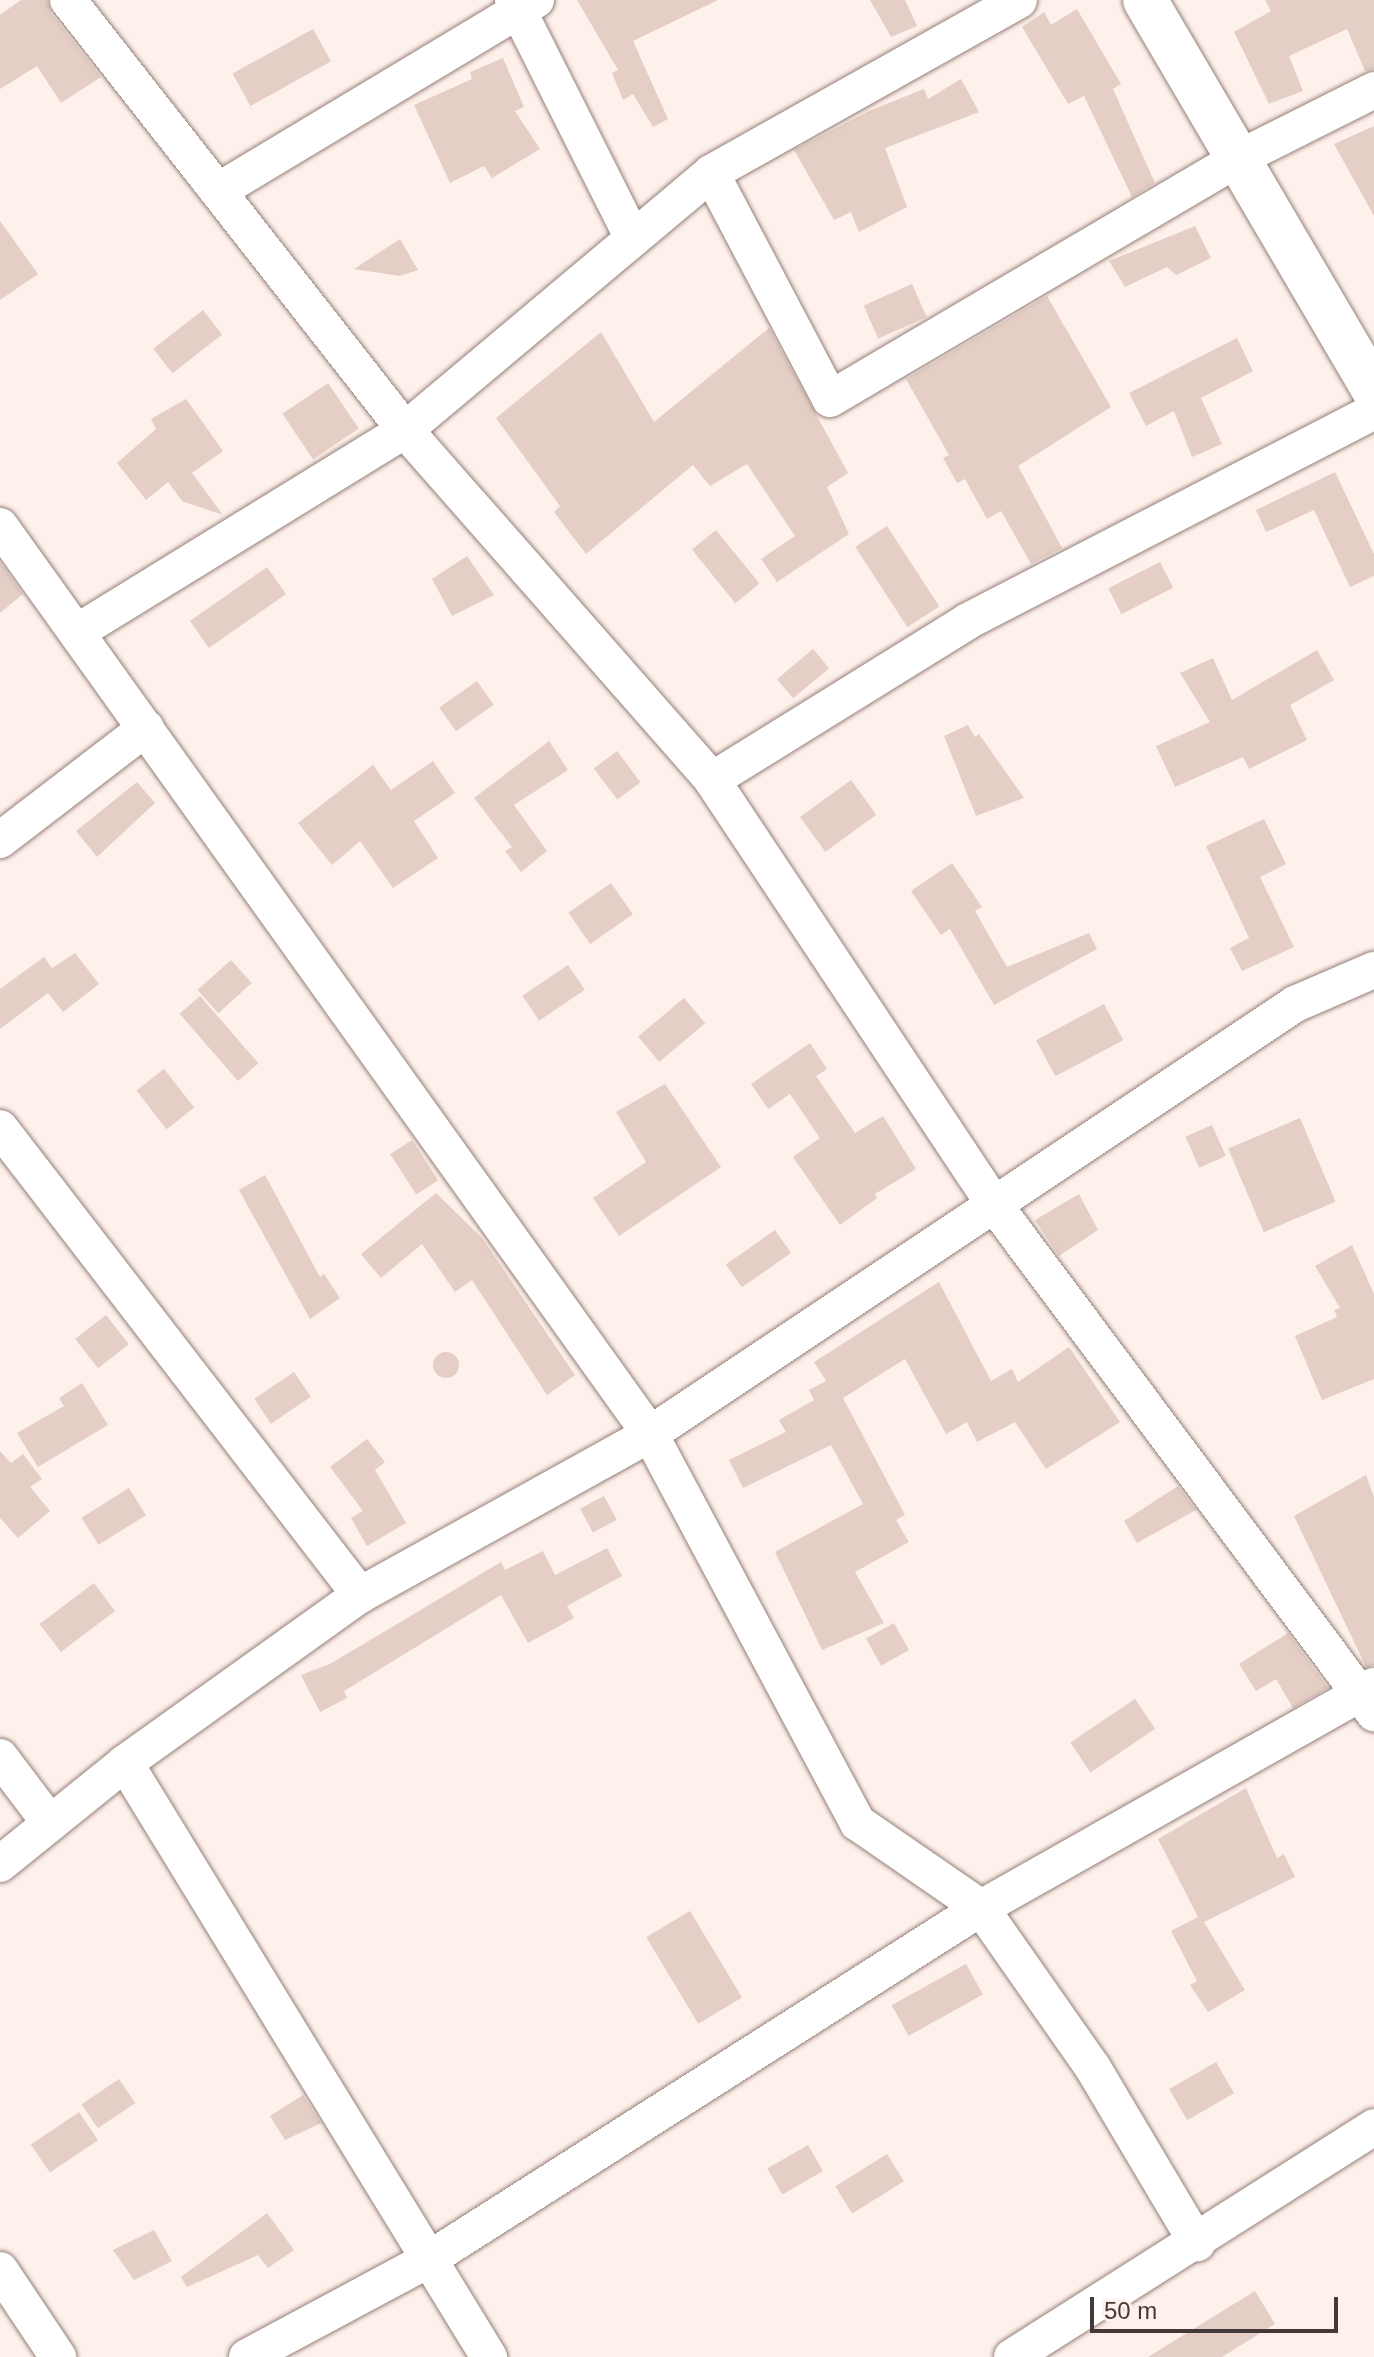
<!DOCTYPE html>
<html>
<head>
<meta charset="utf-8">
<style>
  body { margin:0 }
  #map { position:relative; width:1374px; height:2357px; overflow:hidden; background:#fef0eb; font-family:Helvetica,sans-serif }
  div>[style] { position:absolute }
  .building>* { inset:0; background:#e4cec5; transform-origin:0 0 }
  .round { border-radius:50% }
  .roads { filter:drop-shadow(0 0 2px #948078) drop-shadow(0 0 2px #948078) }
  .minor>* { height:36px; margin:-18px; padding:0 18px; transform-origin:18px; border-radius:18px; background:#fff }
  .secondary>* { height:44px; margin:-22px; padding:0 22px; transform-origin:22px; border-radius:22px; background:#fff }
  span { translate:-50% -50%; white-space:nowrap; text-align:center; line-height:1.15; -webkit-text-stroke:6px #fef0eb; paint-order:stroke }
  .scale { position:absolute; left:1090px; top:2297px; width:248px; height:36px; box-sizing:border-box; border:4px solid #433a37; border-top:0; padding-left:10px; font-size:24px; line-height:28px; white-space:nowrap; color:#433a37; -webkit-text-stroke:6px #fef0eb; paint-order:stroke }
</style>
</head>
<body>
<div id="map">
  <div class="building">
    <i style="clip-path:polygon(21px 0,47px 0,51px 13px,101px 77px,61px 103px,37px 66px,0 89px,0 15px)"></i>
    <i style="clip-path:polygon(577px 0,718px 0,633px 41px,668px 119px,653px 127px,633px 94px,623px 100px,612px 73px,618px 70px)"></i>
    <i style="clip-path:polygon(870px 0,905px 0,917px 26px,891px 37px)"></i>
    <i style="clip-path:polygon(1265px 0,1374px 0,1374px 69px,1365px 71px,1347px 29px,1289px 56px,1303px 91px,1269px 104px,1234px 32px,1271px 11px)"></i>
    <i style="clip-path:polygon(1077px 9px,1121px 84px,1113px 89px,1155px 183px,1132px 197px,1084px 96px,1068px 104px,1022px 27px,1044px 12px,1051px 25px)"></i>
    <i style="left:313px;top:29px;width:37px;height:92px;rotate:61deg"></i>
    <i style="clip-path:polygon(503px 58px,524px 107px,515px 111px,540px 149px,492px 178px,484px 166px,450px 183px,414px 105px,472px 79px,470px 72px)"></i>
    <i style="clip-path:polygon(961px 79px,979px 112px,885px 148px,907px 207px,859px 232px,851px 212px,834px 220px,794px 150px,869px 111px,924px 89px,928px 99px)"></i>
    <i style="clip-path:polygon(1374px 126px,1374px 216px,1334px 144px)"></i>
    <i style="clip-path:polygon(0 221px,38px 274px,0 300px)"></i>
    <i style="clip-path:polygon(1195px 226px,1211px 258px,1176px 275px,1167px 267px,1125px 287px,1109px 261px)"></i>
    <i style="clip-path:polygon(400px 239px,418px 270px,400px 276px,354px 269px)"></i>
    <i style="left:912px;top:284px;width:36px;height:53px;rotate:66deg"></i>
    <i style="clip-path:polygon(1047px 296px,1111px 407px,1018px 466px,1062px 548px,1031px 564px,1001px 511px,987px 519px,965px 479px,957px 483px,943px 458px,949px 455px,906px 379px)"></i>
    <i style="left:203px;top:310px;width:31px;height:63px;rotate:52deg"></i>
    <i style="clip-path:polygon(769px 328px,848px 473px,827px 487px,849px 534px,777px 582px,761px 559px,795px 536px,747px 464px,710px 486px,693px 465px,586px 554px,554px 512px,560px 506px,496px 418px,601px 332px,654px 422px)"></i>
    <i style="clip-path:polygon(1237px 338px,1253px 371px,1201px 398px,1222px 444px,1192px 457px,1174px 411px,1146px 426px,1129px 393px)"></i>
    <i style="left:328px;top:383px;width:55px;height:55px;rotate:56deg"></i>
    <i style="clip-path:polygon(186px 399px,223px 451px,192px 473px,223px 515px,182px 501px,168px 482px,146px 500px,117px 463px,156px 429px,151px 419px)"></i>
    <i style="clip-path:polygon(1335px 472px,1374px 554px,1374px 576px,1350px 587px,1314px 510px,1266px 532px,1256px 510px)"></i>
    <i style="left:887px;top:526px;width:96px;height:38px;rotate:57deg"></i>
    <i style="left:716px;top:530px;width:69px;height:31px;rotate:51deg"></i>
    <i style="clip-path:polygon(467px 556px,494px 595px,452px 616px,432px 579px)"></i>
    <i style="clip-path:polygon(0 562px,23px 594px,0 613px)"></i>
    <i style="left:1160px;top:562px;width:29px;height:58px;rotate:63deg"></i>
    <i style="left:267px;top:567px;width:33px;height:94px;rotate:55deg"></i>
    <i style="left:813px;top:649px;width:25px;height:47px;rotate:50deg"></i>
    <i style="clip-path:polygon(1317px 650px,1334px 680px,1290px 705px,1307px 740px,1249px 769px,1243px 757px,1175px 787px,1156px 746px,1210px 722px,1180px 673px,1213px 658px,1232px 700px)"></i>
    <i style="left:477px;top:681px;width:29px;height:46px;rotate:55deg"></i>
    <i style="clip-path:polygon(968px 725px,975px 737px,979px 734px,1024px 798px,976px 816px,944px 736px)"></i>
    <i style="clip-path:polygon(549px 741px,568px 770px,514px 805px,547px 851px,521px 872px,505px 851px,512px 847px,474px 798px)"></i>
    <i style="left:617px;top:751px;width:39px;height:29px;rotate:53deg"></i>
    <i style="clip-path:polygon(433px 761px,455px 793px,414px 821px,438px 858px,393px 888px,360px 841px,332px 865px,298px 823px,373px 765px,391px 790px)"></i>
    <i style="left:851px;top:780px;width:43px;height:63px;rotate:54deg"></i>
    <i style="clip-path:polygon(137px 782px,155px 803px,97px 857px,76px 831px)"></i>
    <i style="clip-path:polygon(1264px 819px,1286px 864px,1260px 877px,1294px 947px,1242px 971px,1230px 948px,1249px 938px,1206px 846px)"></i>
    <i style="clip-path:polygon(952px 863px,982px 907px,975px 911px,1007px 967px,1089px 933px,1097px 949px,994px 1005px,950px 929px,941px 935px,911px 891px)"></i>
    <i style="left:611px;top:883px;width:38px;height:52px;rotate:55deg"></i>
    <i style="clip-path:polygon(75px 953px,99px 984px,63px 1012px,48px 993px,0 1029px,0 989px,44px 957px,52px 968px)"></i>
    <i style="left:231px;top:960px;width:31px;height:45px;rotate:48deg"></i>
    <i style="left:568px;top:965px;width:30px;height:55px;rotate:56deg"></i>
    <i style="left:200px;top:996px;width:89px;height:27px;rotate:49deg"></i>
    <i style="left:684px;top:998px;width:33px;height:60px;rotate:50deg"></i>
    <i style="left:1104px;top:1004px;width:41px;height:77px;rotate:62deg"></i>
    <i style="clip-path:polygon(810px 1043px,827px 1069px,816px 1076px,855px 1133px,883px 1116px,916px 1169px,875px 1194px,877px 1198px,840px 1225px,793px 1157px,820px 1138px,790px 1094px,768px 1109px,751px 1084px)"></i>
    <i style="left:164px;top:1069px;width:49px;height:35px;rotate:52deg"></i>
    <i style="clip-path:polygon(665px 1084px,721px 1167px,619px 1236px,593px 1198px,646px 1162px,616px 1112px)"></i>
    <i style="left:1300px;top:1118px;width:91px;height:78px;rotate:67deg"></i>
    <i style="left:1212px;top:1125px;width:34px;height:29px;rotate:66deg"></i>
    <i style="left:412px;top:1140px;width:48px;height:26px;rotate:57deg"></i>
    <i style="clip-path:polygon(265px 1175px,320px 1277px,324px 1274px,340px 1298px,310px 1319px,239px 1190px)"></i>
    <i style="clip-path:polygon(436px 1193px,482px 1238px,575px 1375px,547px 1395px,472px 1280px,455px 1292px,422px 1244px,381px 1278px,361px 1254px)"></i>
    <i style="clip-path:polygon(1079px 1194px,1098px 1230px,1059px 1256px,1035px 1220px)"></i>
    <i style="left:775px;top:1230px;width:28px;height:60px;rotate:55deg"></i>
    <i style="clip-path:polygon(1352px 1245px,1374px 1294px,1374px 1379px,1322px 1400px,1295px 1336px,1337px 1317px,1334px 1310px,1340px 1308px,1315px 1266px)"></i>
    <i style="clip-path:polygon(939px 1282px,991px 1381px,1012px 1369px,1018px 1382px,1069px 1347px,1120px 1422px,1046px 1469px,1015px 1422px,977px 1442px,967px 1422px,946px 1434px,905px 1359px,843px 1398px,905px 1515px,896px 1520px,909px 1542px,855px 1572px,884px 1623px,822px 1650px,775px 1552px,863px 1504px,831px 1445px,743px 1488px,729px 1460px,786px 1432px,779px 1420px,814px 1400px,809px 1390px,826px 1381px,814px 1362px)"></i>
    <i style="left:106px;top:1315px;width:37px;height:39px;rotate:52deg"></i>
    <i class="round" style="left:433px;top:1352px;width:26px;height:26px"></i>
    <i style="left:294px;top:1372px;width:30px;height:48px;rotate:56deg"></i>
    <i style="clip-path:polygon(82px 1383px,108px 1425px,38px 1467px,17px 1433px,64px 1406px,59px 1398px)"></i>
    <i style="clip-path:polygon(367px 1439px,385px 1462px,375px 1470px,406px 1523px,367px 1546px,351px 1518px,363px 1511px,330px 1467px)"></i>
    <i style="clip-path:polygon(0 1451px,11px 1463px,23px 1454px,42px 1479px,30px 1487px,50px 1511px,18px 1538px,0 1518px)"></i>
    <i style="clip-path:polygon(1366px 1475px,1374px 1497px,1374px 1665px,1366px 1667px,1294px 1516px)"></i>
    <i style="clip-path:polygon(1178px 1486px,1196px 1510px,1137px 1543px,1124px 1521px)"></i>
    <i style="left:129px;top:1488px;width:32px;height:56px;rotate:58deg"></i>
    <i style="left:604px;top:1496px;width:27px;height:27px;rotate:62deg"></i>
    <i style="clip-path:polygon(607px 1548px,622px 1576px,567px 1606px,574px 1618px,528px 1643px,501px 1595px,344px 1691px,347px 1698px,320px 1712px,301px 1675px,330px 1664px,501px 1562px,505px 1570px,543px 1551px,555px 1575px)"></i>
    <i style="left:94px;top:1583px;width:35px;height:68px;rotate:53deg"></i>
    <i style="left:894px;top:1623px;width:31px;height:32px;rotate:61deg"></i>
    <i style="clip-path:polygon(1288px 1633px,1328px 1688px,1293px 1708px,1276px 1679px,1256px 1691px,1239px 1664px)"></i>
    <i style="left:1135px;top:1699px;width:36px;height:78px;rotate:56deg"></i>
    <i style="clip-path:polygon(1246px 1788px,1277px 1858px,1284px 1854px,1295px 1877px,1204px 1922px,1245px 1990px,1208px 2012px,1190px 1985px,1197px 1981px,1171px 1931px,1198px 1917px,1158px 1839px)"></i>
    <i style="left:690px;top:1911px;width:101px;height:51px;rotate:59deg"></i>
    <i style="left:966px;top:1964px;width:35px;height:85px;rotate:61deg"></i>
    <i style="left:1216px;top:2062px;width:36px;height:54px;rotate:60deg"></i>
    <i style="left:119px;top:2079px;width:29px;height:45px;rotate:56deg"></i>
    <i style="clip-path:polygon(303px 2095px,321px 2123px,285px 2140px,270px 2116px)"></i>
    <i style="left:79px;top:2112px;width:34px;height:58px;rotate:56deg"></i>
    <i style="left:808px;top:2145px;width:30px;height:47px;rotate:60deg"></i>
    <i style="left:887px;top:2154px;width:32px;height:61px;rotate:58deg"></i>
    <i style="clip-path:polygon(267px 2213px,294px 2250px,268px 2268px,258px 2255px,187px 2287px,181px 2277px)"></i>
    <i style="clip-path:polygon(154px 2230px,172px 2261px,134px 2280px,113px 2250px)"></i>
    <i style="clip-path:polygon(1255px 2291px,1275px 2324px,1222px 2357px,1148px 2357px)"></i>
  </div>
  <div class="roads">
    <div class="minor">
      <i style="left:68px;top:0;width:546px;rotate:51.91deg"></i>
      <i style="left:405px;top:430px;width:466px;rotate:48.7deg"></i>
      <i style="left:712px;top:780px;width:508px;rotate:56.4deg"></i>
      <i style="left:993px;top:1203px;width:637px;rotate:53.24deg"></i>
      <i style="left:513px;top:0;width:267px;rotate:63.3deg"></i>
      <i style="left:711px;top:173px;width:255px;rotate:62.2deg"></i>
      <i style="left:830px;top:399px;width:477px;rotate:-30.5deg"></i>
      <i style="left:1241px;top:157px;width:149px;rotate:-26.7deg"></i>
      <i style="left:218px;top:191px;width:371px;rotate:-31deg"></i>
      <i style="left:0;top:526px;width:1117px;rotate:54.4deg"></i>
      <i style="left:650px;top:1434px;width:441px;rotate:61.9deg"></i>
      <i style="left:858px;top:1823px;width:150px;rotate:34.6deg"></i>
      <i style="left:981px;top:1908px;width:195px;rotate:55deg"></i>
      <i style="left:1093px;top:2068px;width:204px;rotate:59.3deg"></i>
      <i style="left:77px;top:632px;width:385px;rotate:-31.6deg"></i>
      <i style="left:405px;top:430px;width:400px;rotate:-40deg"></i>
      <i style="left:711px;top:173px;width:353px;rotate:-29.3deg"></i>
      <i style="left:712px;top:780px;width:301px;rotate:-31.8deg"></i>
      <i style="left:968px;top:621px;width:457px;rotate:-27.3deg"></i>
      <i style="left:0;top:840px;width:184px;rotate:-37.5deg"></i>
      <i style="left:0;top:1128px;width:590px;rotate:52.37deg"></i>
      <i style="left:0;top:1757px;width:83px;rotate:52.9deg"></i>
      <i style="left:125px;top:1763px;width:697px;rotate:58.5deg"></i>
      <i style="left:0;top:1864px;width:161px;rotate:-38.9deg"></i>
      <i style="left:125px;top:1763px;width:289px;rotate:-35.6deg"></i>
      <i style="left:360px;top:1595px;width:332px;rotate:-29deg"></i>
      <i style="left:650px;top:1434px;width:775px;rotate:-33.69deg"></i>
      <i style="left:1295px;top:1004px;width:86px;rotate:-23.3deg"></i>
      <i style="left:0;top:2270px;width:105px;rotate:56.3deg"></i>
      <i style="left:247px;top:2357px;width:203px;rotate:-28.2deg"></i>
      <i style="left:426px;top:2261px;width:658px;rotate:-32.46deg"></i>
      <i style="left:981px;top:1908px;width:451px;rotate:-29.5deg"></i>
      <i style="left:1012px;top:2357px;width:429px;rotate:-32.4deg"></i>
    </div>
    <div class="secondary">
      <i style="left:1145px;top:0;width:453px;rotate:59.6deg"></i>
    </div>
  </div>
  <div class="scale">50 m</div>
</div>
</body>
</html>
